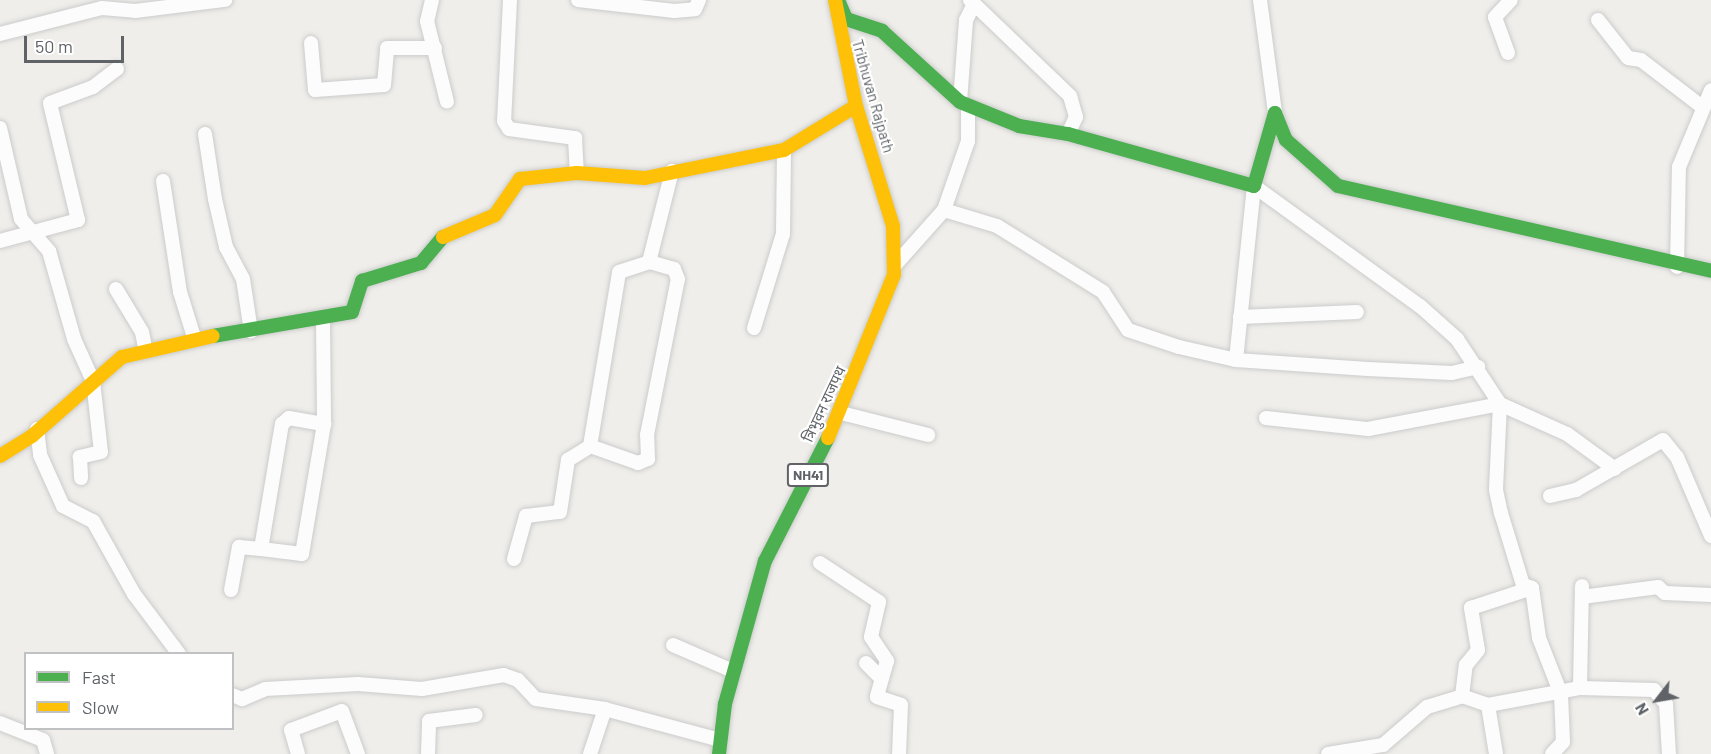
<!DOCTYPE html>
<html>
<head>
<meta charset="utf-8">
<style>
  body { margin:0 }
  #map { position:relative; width:1711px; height:754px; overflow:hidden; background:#efeeea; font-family:Barlow,"Noto Sans Devanagari",sans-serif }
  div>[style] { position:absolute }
  .roads { filter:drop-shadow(0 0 2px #cbcccc) drop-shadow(0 0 2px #cbcccc) }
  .street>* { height:14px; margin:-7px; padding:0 7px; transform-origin:7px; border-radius:7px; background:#fdfcfc }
  .fast>* { height:14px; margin:-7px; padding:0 7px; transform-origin:7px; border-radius:7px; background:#4caf50 }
  .slow>* { height:14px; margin:-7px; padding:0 7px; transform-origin:7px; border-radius:7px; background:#ffc107 }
  span { translate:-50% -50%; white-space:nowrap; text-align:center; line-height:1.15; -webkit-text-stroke:4.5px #fff; paint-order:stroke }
  .shield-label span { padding:2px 4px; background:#fff; border:2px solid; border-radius:4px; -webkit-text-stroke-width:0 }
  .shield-label { font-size:14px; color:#5f6368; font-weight:700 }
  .street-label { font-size:15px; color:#5f6368 }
  .legend { position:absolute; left:24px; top:652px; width:210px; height:78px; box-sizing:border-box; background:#fff; border:2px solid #bfc1c3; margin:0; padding:8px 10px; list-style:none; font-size:18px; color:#5f6368 }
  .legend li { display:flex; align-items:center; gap:12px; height:30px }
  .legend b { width:30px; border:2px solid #bfc1c3 }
  .north { position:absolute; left:1627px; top:670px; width:60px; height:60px; -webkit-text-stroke:4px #fff; paint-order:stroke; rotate:239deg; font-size:16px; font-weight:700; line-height:24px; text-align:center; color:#5f6368 }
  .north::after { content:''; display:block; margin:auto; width:21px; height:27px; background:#5f6368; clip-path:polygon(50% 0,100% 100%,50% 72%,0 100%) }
  .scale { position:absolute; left:24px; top:36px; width:100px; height:27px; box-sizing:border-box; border:3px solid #5f6368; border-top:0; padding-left:8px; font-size:18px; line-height:21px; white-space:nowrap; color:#5f6368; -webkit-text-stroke:4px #fff; paint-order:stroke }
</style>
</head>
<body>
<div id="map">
  <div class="roads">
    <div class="street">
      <i style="left:432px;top:0;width:22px;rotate:103deg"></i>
      <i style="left:427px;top:21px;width:83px;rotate:76.1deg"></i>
      <i style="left:510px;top:0;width:121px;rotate:92.8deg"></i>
      <i style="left:504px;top:121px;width:9px;rotate:58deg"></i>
      <i style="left:509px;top:129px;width:67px;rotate:7.8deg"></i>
      <i style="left:575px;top:138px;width:35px;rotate:87deg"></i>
      <i style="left:578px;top:0;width:97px;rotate:6.5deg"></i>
      <i style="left:674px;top:11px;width:21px;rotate:-5deg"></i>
      <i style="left:695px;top:9px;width:10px;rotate:-66deg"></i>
      <i style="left:970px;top:0;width:139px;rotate:43.8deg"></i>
      <i style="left:1070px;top:96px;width:22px;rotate:74deg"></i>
      <i style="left:1076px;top:117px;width:19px;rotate:115deg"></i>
      <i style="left:1260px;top:0;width:114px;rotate:82.4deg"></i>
      <i style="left:1598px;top:20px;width:48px;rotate:51.7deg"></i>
      <i style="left:1628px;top:58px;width:13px;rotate:9deg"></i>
      <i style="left:1641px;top:60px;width:76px;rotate:37.5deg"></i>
      <i style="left:0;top:34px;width:105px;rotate:-14.3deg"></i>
      <i style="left:102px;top:8px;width:33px;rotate:5deg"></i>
      <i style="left:135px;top:11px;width:91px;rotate:-7deg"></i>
      <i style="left:311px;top:43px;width:47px;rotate:85.1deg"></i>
      <i style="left:315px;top:90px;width:69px;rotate:-4.1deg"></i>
      <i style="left:384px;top:85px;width:37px;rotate:-85deg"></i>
      <i style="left:387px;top:48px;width:48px"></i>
      <i style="left:1508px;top:53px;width:38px;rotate:-110deg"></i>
      <i style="left:1495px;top:17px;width:23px;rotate:-47deg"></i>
      <i style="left:960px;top:102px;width:82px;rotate:-85.8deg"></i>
      <i style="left:966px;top:20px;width:18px;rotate:-63deg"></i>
      <i style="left:0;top:128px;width:93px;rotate:77deg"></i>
      <i style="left:21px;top:219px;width:43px;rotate:48.8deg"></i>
      <i style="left:49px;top:251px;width:91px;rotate:74.1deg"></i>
      <i style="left:74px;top:339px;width:46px;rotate:65.7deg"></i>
      <i style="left:93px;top:381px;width:71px;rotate:83.6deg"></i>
      <i style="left:101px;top:452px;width:22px;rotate:167deg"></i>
      <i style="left:80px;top:457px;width:21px;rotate:87deg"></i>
      <i style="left:205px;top:134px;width:66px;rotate:81.3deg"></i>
      <i style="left:215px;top:199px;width:49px;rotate:77.1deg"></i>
      <i style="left:226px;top:247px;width:36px;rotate:62deg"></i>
      <i style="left:243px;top:279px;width:53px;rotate:81.3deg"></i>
      <i style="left:163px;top:181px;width:112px;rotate:81.3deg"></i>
      <i style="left:180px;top:292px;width:47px;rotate:72.7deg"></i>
      <i style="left:1254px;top:186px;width:205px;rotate:35.9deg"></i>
      <i style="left:1420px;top:306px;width:50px;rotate:41.7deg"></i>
      <i style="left:1457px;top:339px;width:78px;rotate:56.5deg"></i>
      <i style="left:1500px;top:404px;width:86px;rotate:92.7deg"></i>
      <i style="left:1496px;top:490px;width:24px;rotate:78deg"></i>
      <i style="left:1501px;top:513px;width:75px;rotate:73deg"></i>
      <i style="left:1523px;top:585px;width:9px;rotate:18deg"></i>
      <i style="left:1532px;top:588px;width:50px;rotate:82deg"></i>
      <i style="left:1539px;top:638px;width:60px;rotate:68.6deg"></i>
      <i style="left:1561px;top:694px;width:48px;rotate:87.6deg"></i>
      <i style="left:1563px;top:742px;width:16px;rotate:133deg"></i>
      <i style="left:944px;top:210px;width:55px;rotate:16.8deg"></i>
      <i style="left:997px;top:226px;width:125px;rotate:31.9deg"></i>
      <i style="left:1103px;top:292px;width:45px;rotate:56.7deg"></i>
      <i style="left:1128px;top:330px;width:54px;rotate:18.4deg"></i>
      <i style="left:1179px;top:347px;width:58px;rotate:12.8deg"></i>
      <i style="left:1236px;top:360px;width:132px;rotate:3.9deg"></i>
      <i style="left:1368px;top:369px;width:84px;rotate:2.7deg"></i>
      <i style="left:1452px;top:373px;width:27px;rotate:-13deg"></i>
      <i style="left:0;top:241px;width:81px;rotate:-15.1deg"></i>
      <i style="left:78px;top:220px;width:120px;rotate:-103.5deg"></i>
      <i style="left:50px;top:103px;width:46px;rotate:-20.4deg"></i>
      <i style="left:93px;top:87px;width:30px;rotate:-37deg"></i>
      <i style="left:895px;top:265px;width:74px;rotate:-48.3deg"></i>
      <i style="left:944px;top:210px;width:73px;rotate:-70.8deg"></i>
      <i style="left:968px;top:141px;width:33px;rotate:-90deg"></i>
      <i style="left:1677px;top:267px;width:100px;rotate:-88.9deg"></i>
      <i style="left:1679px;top:167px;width:83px;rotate:-67.4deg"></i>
      <i style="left:116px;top:289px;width:50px;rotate:58.8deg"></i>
      <i style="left:142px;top:332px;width:16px;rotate:79deg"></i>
      <i style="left:1240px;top:317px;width:117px;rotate:-2.4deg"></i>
      <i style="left:323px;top:321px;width:103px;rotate:89.4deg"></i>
      <i style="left:324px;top:424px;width:132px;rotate:99.6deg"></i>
      <i style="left:302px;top:554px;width:41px;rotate:-173deg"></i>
      <i style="left:261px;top:549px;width:127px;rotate:-80.5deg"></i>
      <i style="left:282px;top:424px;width:9px;rotate:-41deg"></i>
      <i style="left:289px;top:418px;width:36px;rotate:10deg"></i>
      <i style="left:754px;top:328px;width:98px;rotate:-72.9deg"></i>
      <i style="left:783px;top:234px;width:84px;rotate:-89.3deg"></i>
      <i style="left:1236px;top:360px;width:175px;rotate:-84.1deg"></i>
      <i style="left:841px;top:413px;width:90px;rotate:14.2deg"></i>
      <i style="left:1266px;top:418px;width:103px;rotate:6.2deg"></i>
      <i style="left:1368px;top:429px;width:134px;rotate:-10.7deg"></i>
      <i style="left:1500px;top:404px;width:73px;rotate:24.1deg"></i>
      <i style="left:1567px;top:434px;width:59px;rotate:36.1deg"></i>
      <i style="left:37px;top:429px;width:26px;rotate:83deg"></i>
      <i style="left:40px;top:455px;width:56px;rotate:65.7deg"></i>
      <i style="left:63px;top:506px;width:34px;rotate:27deg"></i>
      <i style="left:93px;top:521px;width:84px;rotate:60.7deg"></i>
      <i style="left:134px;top:594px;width:75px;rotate:53.1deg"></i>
      <i style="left:590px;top:446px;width:51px;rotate:19.5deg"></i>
      <i style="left:638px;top:463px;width:11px;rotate:-22deg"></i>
      <i style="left:648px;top:459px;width:24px;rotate:-92deg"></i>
      <i style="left:647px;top:435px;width:159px;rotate:-78.8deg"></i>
      <i style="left:678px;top:279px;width:11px;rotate:-112deg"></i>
      <i style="left:674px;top:269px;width:26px;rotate:-164deg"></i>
      <i style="left:1550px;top:496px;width:27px;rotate:-13deg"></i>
      <i style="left:1576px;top:490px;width:100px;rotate:-29.9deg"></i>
      <i style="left:1663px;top:440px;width:22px;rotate:51deg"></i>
      <i style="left:1677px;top:457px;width:86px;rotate:66.7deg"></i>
      <i style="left:514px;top:559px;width:45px;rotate:-74.4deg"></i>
      <i style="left:526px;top:516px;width:34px;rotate:-7deg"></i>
      <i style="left:560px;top:512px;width:53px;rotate:-81.3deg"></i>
      <i style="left:568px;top:460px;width:26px;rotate:-32deg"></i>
      <i style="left:590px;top:446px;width:176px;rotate:-80.5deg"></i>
      <i style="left:619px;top:272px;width:32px;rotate:-18deg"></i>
      <i style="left:649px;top:262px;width:94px;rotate:-75.8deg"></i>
      <i style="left:820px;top:563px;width:71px;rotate:33.5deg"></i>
      <i style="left:879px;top:602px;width:36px;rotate:103deg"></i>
      <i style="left:871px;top:637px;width:29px;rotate:56deg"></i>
      <i style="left:887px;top:661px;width:37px;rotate:106deg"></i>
      <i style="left:877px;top:697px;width:25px;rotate:18deg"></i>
      <i style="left:901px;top:705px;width:49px;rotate:92.3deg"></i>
      <i style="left:231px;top:590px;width:44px;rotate:-79.5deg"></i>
      <i style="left:239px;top:547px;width:22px;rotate:5deg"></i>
      <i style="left:1582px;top:597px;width:77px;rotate:-7.5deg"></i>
      <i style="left:1658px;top:587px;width:9px;rotate:41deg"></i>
      <i style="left:1665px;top:593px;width:46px;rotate:2.5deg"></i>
      <i style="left:673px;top:645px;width:65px;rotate:23.4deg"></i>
      <i style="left:866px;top:663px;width:18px;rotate:45deg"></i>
      <i style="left:1580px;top:688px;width:74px;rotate:1.5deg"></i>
      <i style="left:1654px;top:690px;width:18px;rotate:49deg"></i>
      <i style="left:1666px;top:704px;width:50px;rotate:86.6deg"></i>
      <i style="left:232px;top:695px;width:11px;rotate:22deg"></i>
      <i style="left:242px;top:699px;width:25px;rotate:-23deg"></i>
      <i style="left:265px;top:689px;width:93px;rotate:-3.1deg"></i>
      <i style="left:358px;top:684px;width:64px;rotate:4.5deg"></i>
      <i style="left:422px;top:689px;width:83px;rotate:-9.7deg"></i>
      <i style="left:504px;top:675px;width:15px;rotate:20deg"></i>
      <i style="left:518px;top:680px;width:26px;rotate:47deg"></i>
      <i style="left:536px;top:699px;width:70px;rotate:8.2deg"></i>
      <i style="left:605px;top:709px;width:119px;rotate:15.1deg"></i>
      <i style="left:1462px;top:696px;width:31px;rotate:-83deg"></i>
      <i style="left:1466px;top:665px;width:19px;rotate:-51deg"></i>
      <i style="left:1478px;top:650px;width:43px;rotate:-99.5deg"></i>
      <i style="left:1471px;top:608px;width:64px;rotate:-18.2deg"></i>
      <i style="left:1488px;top:705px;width:50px;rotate:80.7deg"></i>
      <i style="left:0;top:723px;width:46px;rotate:21.6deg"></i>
      <i style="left:43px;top:740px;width:15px;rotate:74deg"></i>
      <i style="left:298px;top:754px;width:25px;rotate:-106deg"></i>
      <i style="left:291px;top:730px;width:54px;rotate:-20.4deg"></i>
      <i style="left:342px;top:711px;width:46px;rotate:69.6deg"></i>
      <i style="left:428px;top:754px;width:33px;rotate:-88deg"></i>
      <i style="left:429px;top:721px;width:47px;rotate:-7.3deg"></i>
      <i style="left:590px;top:754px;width:47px;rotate:-71.6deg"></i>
      <i style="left:1328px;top:754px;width:56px;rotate:-9.3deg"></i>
      <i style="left:1383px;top:745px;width:58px;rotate:-40.8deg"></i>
      <i style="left:1427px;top:707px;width:37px;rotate:-17deg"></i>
      <i style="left:1462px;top:696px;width:28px;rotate:19deg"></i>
      <i style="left:1488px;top:705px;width:94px;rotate:-10.5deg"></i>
      <i style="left:1580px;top:688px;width:102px;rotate:-88.9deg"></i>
    </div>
    <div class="fast">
      <i style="left:838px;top:0;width:21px;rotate:67deg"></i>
      <i style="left:846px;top:19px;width:38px;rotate:18deg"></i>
      <i style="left:882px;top:31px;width:105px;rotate:42.3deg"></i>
      <i style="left:960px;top:102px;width:64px;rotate:22.1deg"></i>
      <i style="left:1019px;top:126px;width:50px;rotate:9.3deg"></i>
      <i style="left:1068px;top:134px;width:193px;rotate:15.6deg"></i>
      <i style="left:1254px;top:186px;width:76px;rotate:-74deg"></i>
      <i style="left:1275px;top:113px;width:29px;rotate:68deg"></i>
      <i style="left:1286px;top:140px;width:69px;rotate:41.5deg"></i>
      <i style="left:1338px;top:186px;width:383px;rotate:12.8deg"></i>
      <i style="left:213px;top:336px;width:141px;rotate:-9.8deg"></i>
      <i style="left:352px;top:312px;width:33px;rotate:-72deg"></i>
      <i style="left:362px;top:281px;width:62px;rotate:-17deg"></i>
      <i style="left:421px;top:263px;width:34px;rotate:-50deg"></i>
      <i style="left:719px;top:754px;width:50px;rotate:-83.2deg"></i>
      <i style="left:725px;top:704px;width:148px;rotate:-74.4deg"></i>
      <i style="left:765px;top:561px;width:138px;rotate:-62.9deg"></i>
    </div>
    <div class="slow">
      <i style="left:443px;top:237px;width:56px;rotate:-22.9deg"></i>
      <i style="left:495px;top:215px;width:44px;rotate:-55.2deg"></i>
      <i style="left:520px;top:179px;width:57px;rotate:-6deg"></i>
      <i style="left:577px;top:173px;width:68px;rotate:4.2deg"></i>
      <i style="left:645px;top:178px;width:142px;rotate:-11.4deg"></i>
      <i style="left:784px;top:150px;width:84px;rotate:-31.4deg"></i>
      <i style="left:828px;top:438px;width:176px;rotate:-68deg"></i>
      <i style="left:894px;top:275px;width:49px;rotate:-91.2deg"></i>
      <i style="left:893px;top:226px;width:126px;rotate:-107.1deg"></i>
      <i style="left:856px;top:106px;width:108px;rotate:-101.2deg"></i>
      <i style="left:0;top:456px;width:38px;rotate:-32deg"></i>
      <i style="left:32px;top:436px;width:120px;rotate:-41.3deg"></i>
      <i style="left:122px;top:357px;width:93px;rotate:-13deg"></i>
    </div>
  </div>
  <div class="shield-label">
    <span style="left:808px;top:475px">NH41</span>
  </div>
  <div class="street-label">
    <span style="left:873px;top:96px;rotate:74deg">Tribhuvan Rajpath</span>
    <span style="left:824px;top:404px;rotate:-65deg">त्रिभुवन राजपथ</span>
  </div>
  <ul class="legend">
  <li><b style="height:8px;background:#4caf50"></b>Fast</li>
  <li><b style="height:8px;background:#ffc107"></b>Slow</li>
  </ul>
  <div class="north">N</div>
  <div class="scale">50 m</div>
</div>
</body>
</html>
